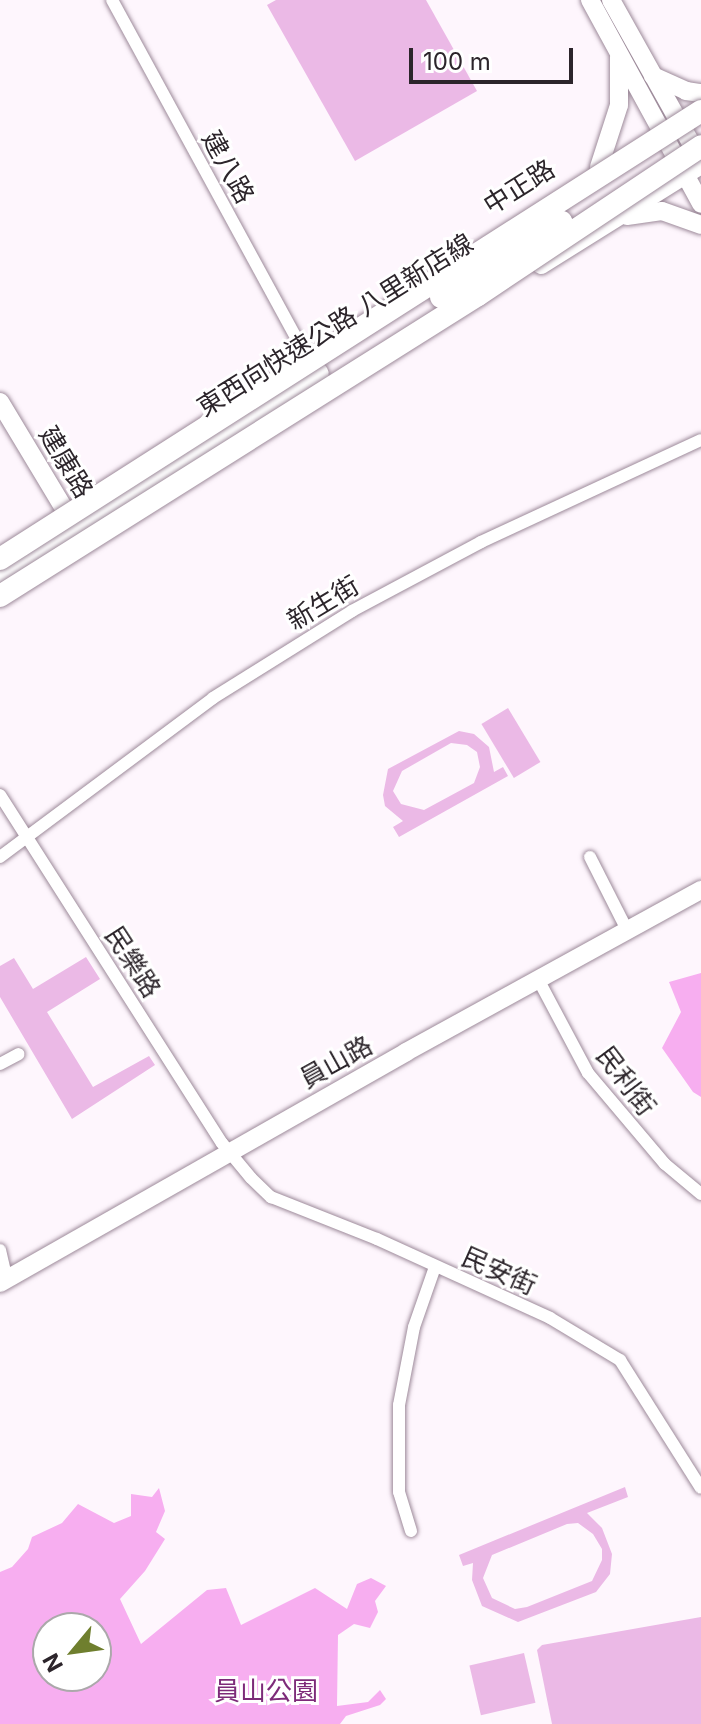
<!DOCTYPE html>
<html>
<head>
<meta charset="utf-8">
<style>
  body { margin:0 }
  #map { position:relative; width:701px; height:1724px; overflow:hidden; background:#fef6fd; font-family:Inter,"Noto Sans TC",sans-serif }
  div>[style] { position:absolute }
  .green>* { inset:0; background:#ebb9e6; transform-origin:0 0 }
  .forest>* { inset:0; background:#f7aef0 }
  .roads { filter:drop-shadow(0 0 2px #9d8a9a) drop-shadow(0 0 2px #9d8a9a) }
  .street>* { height:12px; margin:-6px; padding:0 6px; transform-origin:6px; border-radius:6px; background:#fff }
  .secondary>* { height:18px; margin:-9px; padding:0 9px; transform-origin:9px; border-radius:9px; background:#fff }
  .highway>* { height:22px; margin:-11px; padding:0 11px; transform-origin:11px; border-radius:11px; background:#fff }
  .bridges { filter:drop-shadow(0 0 2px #9d8a9a) drop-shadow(0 0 2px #9d8a9a) }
  .highway-bridge>* { height:22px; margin:-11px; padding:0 11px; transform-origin:11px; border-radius:11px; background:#fff }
  span { translate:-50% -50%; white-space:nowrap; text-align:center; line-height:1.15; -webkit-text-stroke:6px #fff; paint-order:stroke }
  .street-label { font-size:26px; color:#2c252b }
  .park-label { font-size:26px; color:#7d2b79 }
  .north { position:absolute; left:32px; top:1612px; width:80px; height:80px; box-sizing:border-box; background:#fff; border:2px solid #aba8aa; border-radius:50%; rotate:241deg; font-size:22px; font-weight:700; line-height:32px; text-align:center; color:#2c252b }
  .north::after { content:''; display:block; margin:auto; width:28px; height:36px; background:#6f7f2e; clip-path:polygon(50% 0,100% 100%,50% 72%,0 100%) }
  .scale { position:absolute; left:409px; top:48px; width:164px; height:36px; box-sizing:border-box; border:4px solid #2c252b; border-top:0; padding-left:10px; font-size:24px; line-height:28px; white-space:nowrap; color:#2c252b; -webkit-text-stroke:6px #fff; paint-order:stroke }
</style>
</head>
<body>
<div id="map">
  <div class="green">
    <i style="clip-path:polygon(276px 0,426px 0,477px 91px,355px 161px,267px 5px)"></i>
    <i style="left:508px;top:708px;width:63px;height:31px;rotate:59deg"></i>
    <i style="clip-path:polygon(evenodd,459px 731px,474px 734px,489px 747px,494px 772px,503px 767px,508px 776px,399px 837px,393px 827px,403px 821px,385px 806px,383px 795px,388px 769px,459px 731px,451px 743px,467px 745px,477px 752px,480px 767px,474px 783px,424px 810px,401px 804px,393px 791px,402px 771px,451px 743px)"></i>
    <i style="clip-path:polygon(86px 957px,100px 979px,47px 1012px,93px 1087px,149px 1056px,155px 1065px,72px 1119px,0 997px,0 966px,14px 958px,33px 989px)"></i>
    <i style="clip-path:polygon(evenodd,625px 1487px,628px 1497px,587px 1513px,602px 1528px,612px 1554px,610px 1574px,596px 1592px,518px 1622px,482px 1606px,472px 1580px,473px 1563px,463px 1566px,459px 1555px,625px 1487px,578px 1523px,593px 1534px,602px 1549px,602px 1560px,592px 1581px,527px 1607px,515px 1609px,492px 1598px,483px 1578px,492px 1555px,567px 1524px,578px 1523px)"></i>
    <i style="clip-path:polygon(701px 1617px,701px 1724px,552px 1724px,537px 1650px,542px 1645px)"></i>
    <i style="left:524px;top:1653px;width:51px;height:56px;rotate:77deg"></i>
  </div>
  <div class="forest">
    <i style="clip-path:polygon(701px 973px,701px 1097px,693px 1092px,662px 1048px,681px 1012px,669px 982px)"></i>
    <i style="clip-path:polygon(evenodd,159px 1488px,165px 1511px,156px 1532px,165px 1539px,145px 1571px,120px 1599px,141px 1644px,207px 1590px,226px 1588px,241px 1625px,315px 1588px,347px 1609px,357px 1584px,371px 1578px,386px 1586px,375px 1601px,378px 1612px,370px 1628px,354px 1624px,338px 1635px,337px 1706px,368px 1702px,380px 1690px,386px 1699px,380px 1705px,346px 1716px,340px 1724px,0 1724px,0 1572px,12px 1567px,28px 1549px,32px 1537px,62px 1523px,78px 1504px,114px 1523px,131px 1516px,131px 1494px,152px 1497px,159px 1488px,96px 1628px,96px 1676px,48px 1676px,48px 1628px,96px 1628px)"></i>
  </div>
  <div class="roads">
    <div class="street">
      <i style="left:112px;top:0;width:405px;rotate:61.4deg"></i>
      <i style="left:0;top:795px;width:413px;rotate:57.5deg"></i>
      <i style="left:222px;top:1143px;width:45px;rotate:50.4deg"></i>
      <i style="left:251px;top:1178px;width:28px;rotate:44deg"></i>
      <i style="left:271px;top:1197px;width:114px;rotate:21.6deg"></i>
      <i style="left:377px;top:1239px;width:190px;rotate:24.5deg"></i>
      <i style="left:550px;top:1318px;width:82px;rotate:31deg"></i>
      <i style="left:620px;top:1360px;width:151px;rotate:57.7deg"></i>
      <i style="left:0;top:857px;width:266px;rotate:-36.7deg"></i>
      <i style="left:213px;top:698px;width:164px;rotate:-32deg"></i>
      <i style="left:352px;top:611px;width:146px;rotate:-28.1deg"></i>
      <i style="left:481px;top:542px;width:242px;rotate:-24.9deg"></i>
      <i style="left:590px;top:857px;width:82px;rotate:63.1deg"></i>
      <i style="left:538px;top:979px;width:106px;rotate:62deg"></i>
      <i style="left:588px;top:1073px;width:119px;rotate:49.8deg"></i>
      <i style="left:665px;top:1164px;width:47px;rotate:39.8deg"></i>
      <i style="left:0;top:1064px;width:21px;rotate:-28deg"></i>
      <i style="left:0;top:1250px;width:31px;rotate:77deg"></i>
      <i style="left:411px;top:1531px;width:41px;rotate:-107.1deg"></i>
      <i style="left:399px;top:1492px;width:87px;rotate:-90deg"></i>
      <i style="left:399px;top:1405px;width:79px;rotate:-79.1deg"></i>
      <i style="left:414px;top:1327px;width:64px;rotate:-70.7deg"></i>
    </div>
    <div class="secondary">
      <i style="left:590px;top:0;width:232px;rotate:61.4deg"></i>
      <i style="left:611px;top:0;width:182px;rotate:60.8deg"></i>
      <i style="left:653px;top:76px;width:36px;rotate:24deg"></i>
      <i style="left:686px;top:91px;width:15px;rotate:8deg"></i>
      <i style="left:599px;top:167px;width:65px;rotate:-72.1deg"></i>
      <i style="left:619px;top:105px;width:48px;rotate:-90deg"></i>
      <i style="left:627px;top:216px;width:35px;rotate:-8deg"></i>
      <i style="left:662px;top:211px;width:41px;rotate:19.7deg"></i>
      <i style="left:541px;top:265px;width:189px;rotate:-32deg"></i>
      <i style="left:0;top:402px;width:146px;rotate:59deg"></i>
      <i style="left:0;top:576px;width:90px;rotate:-33.2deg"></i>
      <i style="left:0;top:1283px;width:467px;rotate:-29.6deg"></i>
      <i style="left:406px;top:1052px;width:337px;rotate:-28.8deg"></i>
    </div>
    <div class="highway">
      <i style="left:75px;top:527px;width:287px;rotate:-32.2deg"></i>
    </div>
  </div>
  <div class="bridges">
    <div class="highway-bridge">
      <i style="left:441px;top:297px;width:142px;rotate:-32deg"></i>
      <i style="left:0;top:559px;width:832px;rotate:-32.58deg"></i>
      <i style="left:0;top:596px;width:565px;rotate:-32.2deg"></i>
      <i style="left:478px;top:295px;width:268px;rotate:-33.7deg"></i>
    </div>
  </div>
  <div class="street-label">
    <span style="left:228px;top:167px;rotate:61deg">建八路</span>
    <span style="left:519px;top:187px;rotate:-32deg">中正路</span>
    <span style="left:335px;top:325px;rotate:-32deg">東西向快速公路 八里新店線</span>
    <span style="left:66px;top:462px;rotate:59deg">建康路</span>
    <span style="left:323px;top:603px;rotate:-31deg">新生街</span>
    <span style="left:133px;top:962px;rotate:57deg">民樂路</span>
    <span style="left:336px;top:1062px;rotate:-29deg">員山路</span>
    <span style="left:626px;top:1081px;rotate:53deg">民利街</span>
    <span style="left:499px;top:1271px;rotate:24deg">民安街</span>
  </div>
  <div class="park-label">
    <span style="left:266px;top:1691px">員山公園</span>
  </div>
  <div class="north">N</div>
  <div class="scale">100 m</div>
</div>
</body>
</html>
